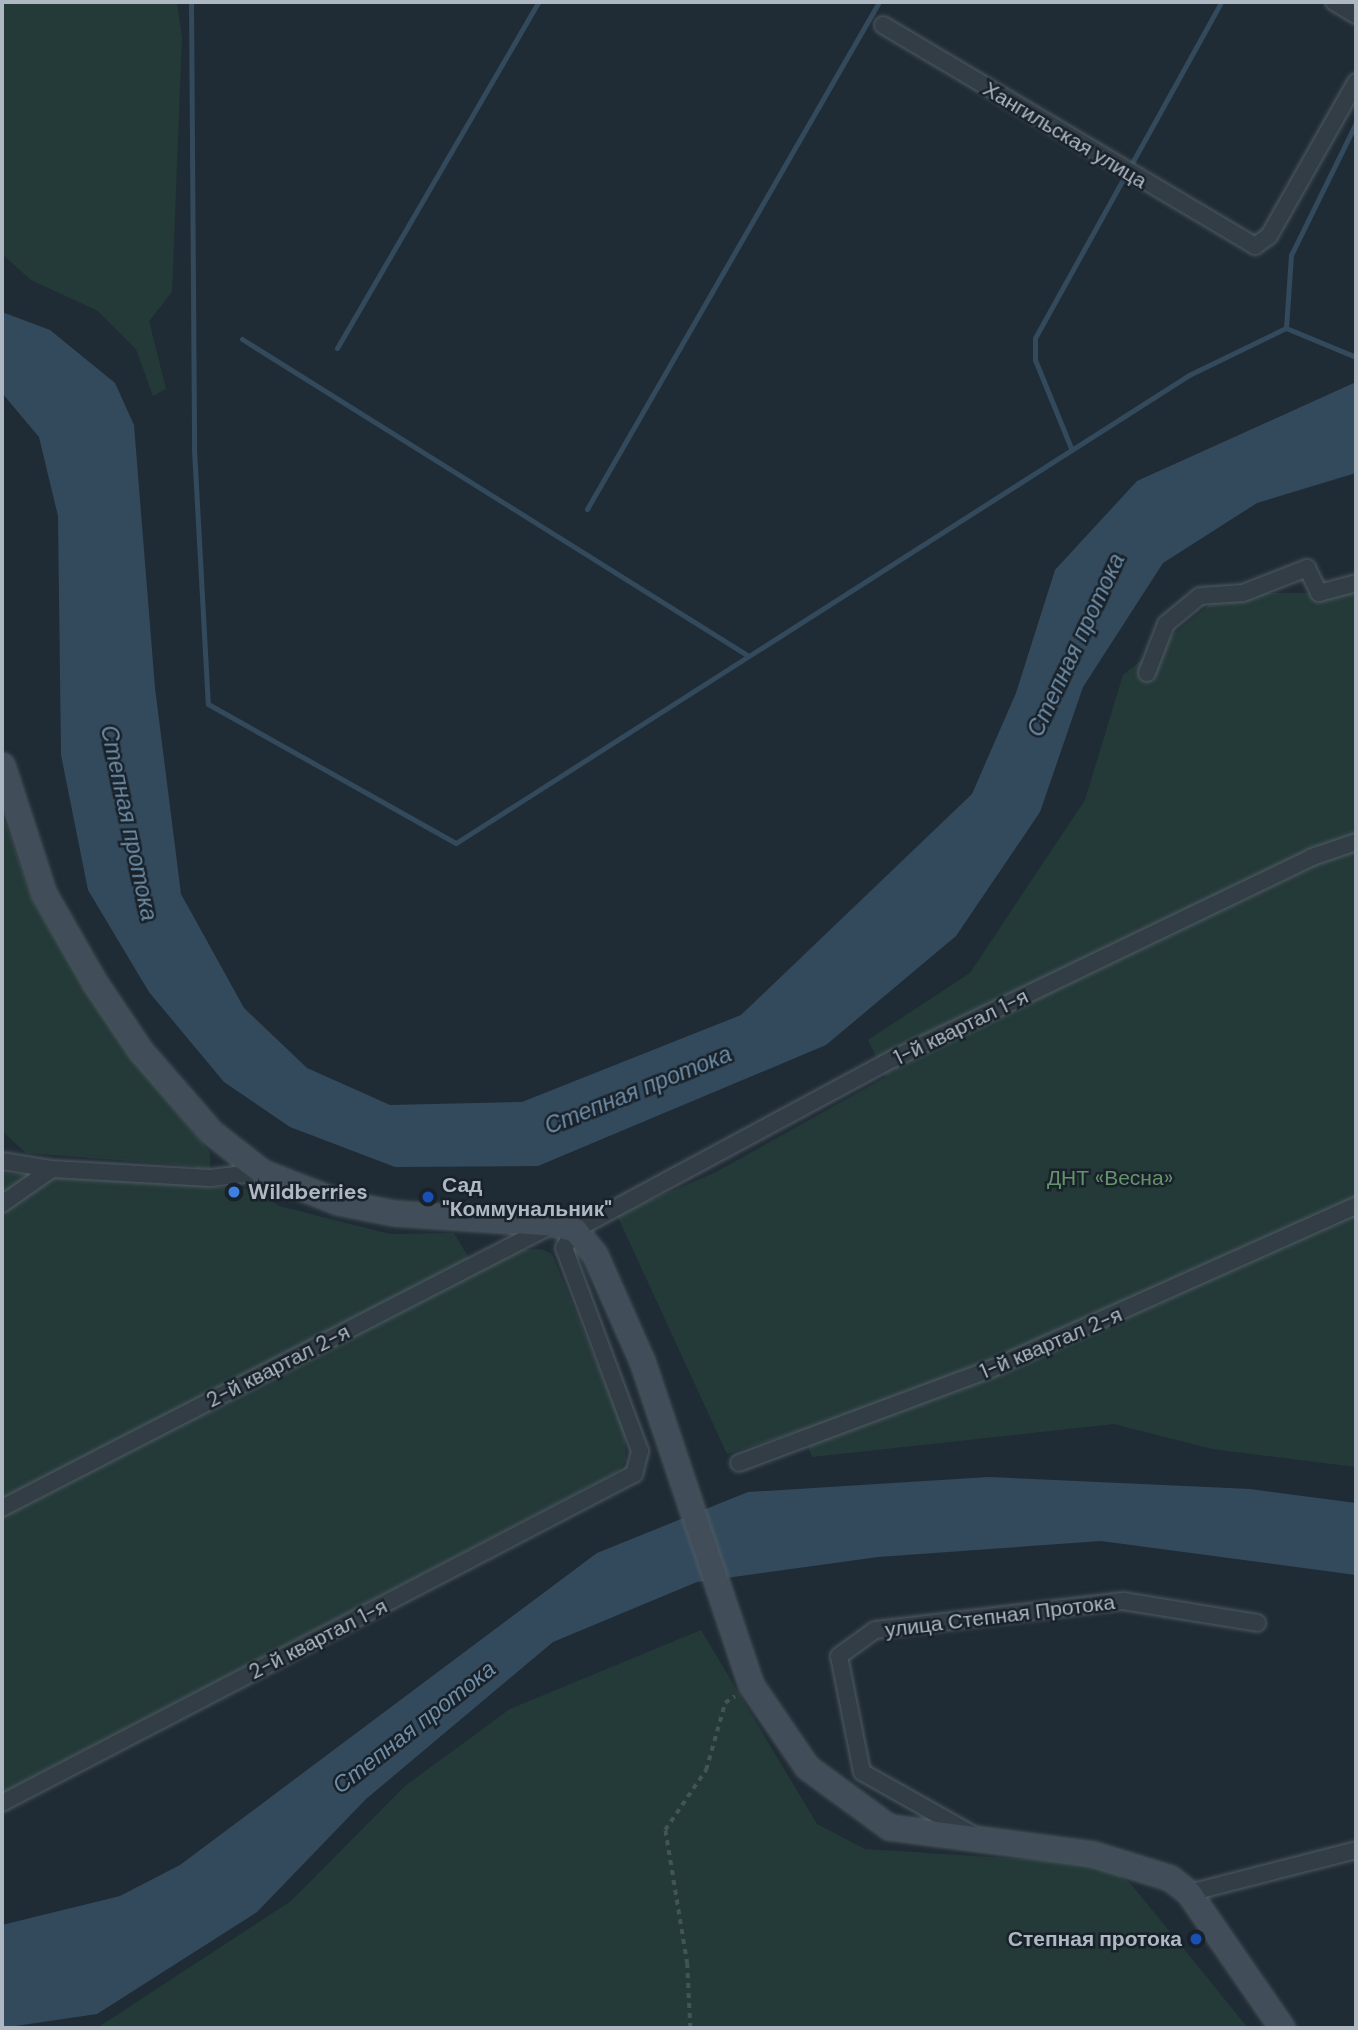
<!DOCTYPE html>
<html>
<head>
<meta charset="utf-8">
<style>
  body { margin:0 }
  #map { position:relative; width:1358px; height:2030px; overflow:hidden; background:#202c35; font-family:"DM Sans",sans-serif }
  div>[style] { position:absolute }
  .green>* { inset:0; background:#243a38 }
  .water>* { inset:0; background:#334a5d }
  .stream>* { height:5px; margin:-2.5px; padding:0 2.5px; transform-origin:2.5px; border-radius:2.5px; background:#334a5d }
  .path>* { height:3.5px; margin-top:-1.75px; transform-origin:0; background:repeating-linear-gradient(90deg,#415555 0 5px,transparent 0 10px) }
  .roads { filter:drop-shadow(0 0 2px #505b64) drop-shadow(0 0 2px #505b64) }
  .street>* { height:16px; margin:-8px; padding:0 8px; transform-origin:8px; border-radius:8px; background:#333d46 }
  .secondary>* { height:23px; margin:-11.5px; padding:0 11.5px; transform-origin:11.5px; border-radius:11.5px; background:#414d59 }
  .dots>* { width:19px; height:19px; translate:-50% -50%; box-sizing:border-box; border:4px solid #19222a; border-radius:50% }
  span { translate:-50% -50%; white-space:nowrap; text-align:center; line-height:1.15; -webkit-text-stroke:5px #19222a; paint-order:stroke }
  .street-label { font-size:21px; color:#adb8c3 }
  .park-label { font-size:21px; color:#65936a }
  .poi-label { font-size:21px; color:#adb8c3; font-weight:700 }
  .left { translate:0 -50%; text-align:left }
  .right { translate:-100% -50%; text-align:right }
  .water-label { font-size:23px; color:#6e8da7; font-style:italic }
  .frame { position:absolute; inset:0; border:4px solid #adb8c3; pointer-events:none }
</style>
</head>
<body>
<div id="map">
  <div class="green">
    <i style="clip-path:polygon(2px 2px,177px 2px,182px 38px,172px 292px,149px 321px,166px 389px,153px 396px,136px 349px,98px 311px,31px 280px,2px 254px)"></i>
    <i style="clip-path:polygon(1224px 593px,1356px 593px,1356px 1467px,1212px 1449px,1114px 1424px,812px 1457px,802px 1430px,727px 1454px,617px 1215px,716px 1172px,886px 1077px,868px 1040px,970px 973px,1085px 800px,1123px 675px)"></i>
    <i style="clip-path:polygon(2px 812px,33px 902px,125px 1047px,210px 1152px,210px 1178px,194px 1166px,26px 1153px,2px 1131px)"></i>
    <i style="clip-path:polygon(2px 1173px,251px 1189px,279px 1206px,390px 1234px,454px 1233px,476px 1270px,513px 1250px,541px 1249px,552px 1254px,625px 1433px,626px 1460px,619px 1471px,2px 1793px)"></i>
    <i style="clip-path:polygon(701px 1630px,817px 1824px,865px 1849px,1103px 1864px,1131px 1884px,1248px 2028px,97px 2028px,291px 1901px,405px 1786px,510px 1709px)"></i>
  </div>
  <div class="water">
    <i style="clip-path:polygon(2px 312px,50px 330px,115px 383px,134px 425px,155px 688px,181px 894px,244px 1008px,307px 1068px,390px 1105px,522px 1102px,741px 1015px,972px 794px,1016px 693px,1055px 570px,1137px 481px,1356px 382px,1356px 473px,1257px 503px,1163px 563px,1083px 687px,1040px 812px,956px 936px,826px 1045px,538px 1166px,395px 1167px,290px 1127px,224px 1082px,149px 992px,88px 890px,61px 755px,58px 516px,39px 437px,2px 393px)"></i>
    <i style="clip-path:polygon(989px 1477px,1250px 1489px,1356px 1503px,1356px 1575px,1101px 1541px,878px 1557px,697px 1582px,553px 1642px,366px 1799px,257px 1912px,97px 2014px,2px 2028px,2px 1925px,120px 1896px,180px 1865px,597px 1553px,748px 1492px)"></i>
  </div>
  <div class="stream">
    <i style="left:191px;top:2px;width:447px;rotate:89.6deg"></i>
    <i style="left:194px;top:449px;width:255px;rotate:86.9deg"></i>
    <i style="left:208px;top:704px;width:284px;rotate:29.3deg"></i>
    <i style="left:456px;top:843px;width:870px;rotate:-32.56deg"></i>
    <i style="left:1189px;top:375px;width:108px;rotate:-25.9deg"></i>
    <i style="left:1286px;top:328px;width:76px;rotate:22.5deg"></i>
    <i style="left:1286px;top:328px;width:73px;rotate:-86.1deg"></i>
    <i style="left:1291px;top:255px;width:147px;rotate:-63.8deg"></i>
    <i style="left:242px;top:339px;width:596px;rotate:32.04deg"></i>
    <i style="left:337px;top:348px;width:400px;rotate:-59.8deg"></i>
    <i style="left:1071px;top:448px;width:95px;rotate:-112.2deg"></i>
    <i style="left:1035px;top:360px;width:22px;rotate:-90deg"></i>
    <i style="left:1035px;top:338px;width:384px;rotate:-61deg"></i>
    <i style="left:587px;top:509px;width:585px;rotate:-60.06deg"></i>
  </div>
  <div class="path">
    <i style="left:690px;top:2028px;width:64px;rotate:-92.7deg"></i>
    <i style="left:687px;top:1964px;width:136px;rotate:-99.3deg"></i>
    <i style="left:665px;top:1830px;width:73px;rotate:-55.7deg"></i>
    <i style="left:706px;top:1770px;width:70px;rotate:-74.2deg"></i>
    <i style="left:725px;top:1703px;width:12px;rotate:-35deg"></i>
  </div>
  <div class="roads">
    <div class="street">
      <i style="left:1334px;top:2px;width:26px;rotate:31deg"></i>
      <i style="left:883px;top:25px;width:433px;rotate:30.7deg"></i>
      <i style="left:1255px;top:246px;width:17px;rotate:-36deg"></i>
      <i style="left:1269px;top:236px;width:177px;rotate:-60.5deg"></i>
      <i style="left:1147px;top:673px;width:53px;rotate:-68.8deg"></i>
      <i style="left:1166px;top:624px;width:44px;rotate:-39.5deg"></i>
      <i style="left:1200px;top:596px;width:43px;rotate:-4deg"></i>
      <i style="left:1243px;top:593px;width:69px;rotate:-21.3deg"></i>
      <i style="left:1307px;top:568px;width:28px;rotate:64deg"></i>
      <i style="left:1319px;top:593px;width:38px;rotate:-15deg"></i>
      <i style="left:2px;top:1161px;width:51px;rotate:9.1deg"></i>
      <i style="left:2px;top:1204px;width:61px;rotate:-35deg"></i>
      <i style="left:52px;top:1169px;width:158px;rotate:3.3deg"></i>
      <i style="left:210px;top:1178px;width:52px;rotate:-6.6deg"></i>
      <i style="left:739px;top:1463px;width:269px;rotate:-20.5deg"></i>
      <i style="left:991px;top:1369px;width:400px;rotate:-24.1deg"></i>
      <i style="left:2px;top:1508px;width:619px;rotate:-27.23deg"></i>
      <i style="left:2px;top:1803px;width:713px;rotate:-27.5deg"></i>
      <i style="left:634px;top:1474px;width:24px;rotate:-75deg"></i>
      <i style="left:640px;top:1451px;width:217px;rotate:-110.5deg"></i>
      <i style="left:564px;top:1248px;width:21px;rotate:-59deg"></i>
      <i style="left:575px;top:1230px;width:361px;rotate:-28.3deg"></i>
      <i style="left:893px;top:1059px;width:465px;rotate:-25.7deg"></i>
      <i style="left:1312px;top:857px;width:46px;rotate:-18.8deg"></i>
      <i style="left:972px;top:1834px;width:126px;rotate:-150.6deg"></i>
      <i style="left:862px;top:1772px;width:118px;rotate:-101.2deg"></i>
      <i style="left:839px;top:1656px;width:44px;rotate:-35.8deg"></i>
      <i style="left:875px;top:1630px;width:250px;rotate:-6.7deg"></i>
      <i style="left:1123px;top:1601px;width:136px;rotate:9.3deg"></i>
      <i style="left:1189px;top:1893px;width:172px;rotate:-14.4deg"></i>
    </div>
    <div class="secondary">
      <i style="left:2px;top:765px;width:136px;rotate:72deg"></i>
      <i style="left:44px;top:894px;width:103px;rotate:60.2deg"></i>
      <i style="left:95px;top:983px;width:81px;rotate:56.1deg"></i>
      <i style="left:140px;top:1050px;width:108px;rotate:49.1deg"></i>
      <i style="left:211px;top:1132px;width:65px;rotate:38.1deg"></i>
      <i style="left:262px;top:1172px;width:82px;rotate:21.5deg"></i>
      <i style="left:338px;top:1202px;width:57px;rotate:11.1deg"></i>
      <i style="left:394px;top:1213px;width:160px;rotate:3.9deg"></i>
      <i style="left:554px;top:1224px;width:22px;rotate:16deg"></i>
      <i style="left:575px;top:1230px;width:32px;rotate:51deg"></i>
      <i style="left:595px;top:1255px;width:116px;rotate:66.1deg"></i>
      <i style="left:642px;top:1361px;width:342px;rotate:71.4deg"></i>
      <i style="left:751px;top:1685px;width:99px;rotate:55.7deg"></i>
      <i style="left:807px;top:1767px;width:102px;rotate:36.2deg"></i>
      <i style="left:889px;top:1827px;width:206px;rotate:7.5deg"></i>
      <i style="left:1093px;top:1854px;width:81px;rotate:17.3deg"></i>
      <i style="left:1170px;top:1878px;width:24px;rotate:38deg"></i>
      <i style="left:1189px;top:1893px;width:164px;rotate:55.4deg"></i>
    </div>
  </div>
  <div class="dots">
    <i style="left:234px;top:1192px;background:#3f7fe0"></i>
    <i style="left:428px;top:1197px;background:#1a4fb4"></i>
    <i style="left:1196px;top:1939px;background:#1a4fb4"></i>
  </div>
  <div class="street-label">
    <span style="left:1065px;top:135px;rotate:31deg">Хангильская улица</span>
    <span style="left:961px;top:1027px;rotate:-26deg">1-й квартал 1-я</span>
    <span style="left:1051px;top:1343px;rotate:-23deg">1-й квартал 2-я</span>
    <span style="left:278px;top:1366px;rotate:-27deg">2-й квартал 2-я</span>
    <span style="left:1000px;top:1616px;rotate:-7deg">улица Степная Протока</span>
    <span style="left:318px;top:1639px;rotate:-27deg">2-й квартал 1-я</span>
  </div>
  <div class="park-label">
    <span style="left:1110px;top:1178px">ДНТ «Весна»</span>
  </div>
  <div class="poi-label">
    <span class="left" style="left:442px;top:1197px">Сад<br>"Коммунальник"</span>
    <span class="left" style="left:248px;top:1192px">Wildberries</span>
    <span class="right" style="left:1182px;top:1939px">Степная протока</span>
  </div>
  <div class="water-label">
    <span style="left:1076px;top:645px;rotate:-65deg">Степная протока</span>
    <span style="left:129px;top:823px;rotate:78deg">Степная протока</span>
    <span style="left:638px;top:1090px;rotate:-22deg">Степная протока</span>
    <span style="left:414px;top:1727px;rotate:-38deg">Степная протока</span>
  </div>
  <div class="frame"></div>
</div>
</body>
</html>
